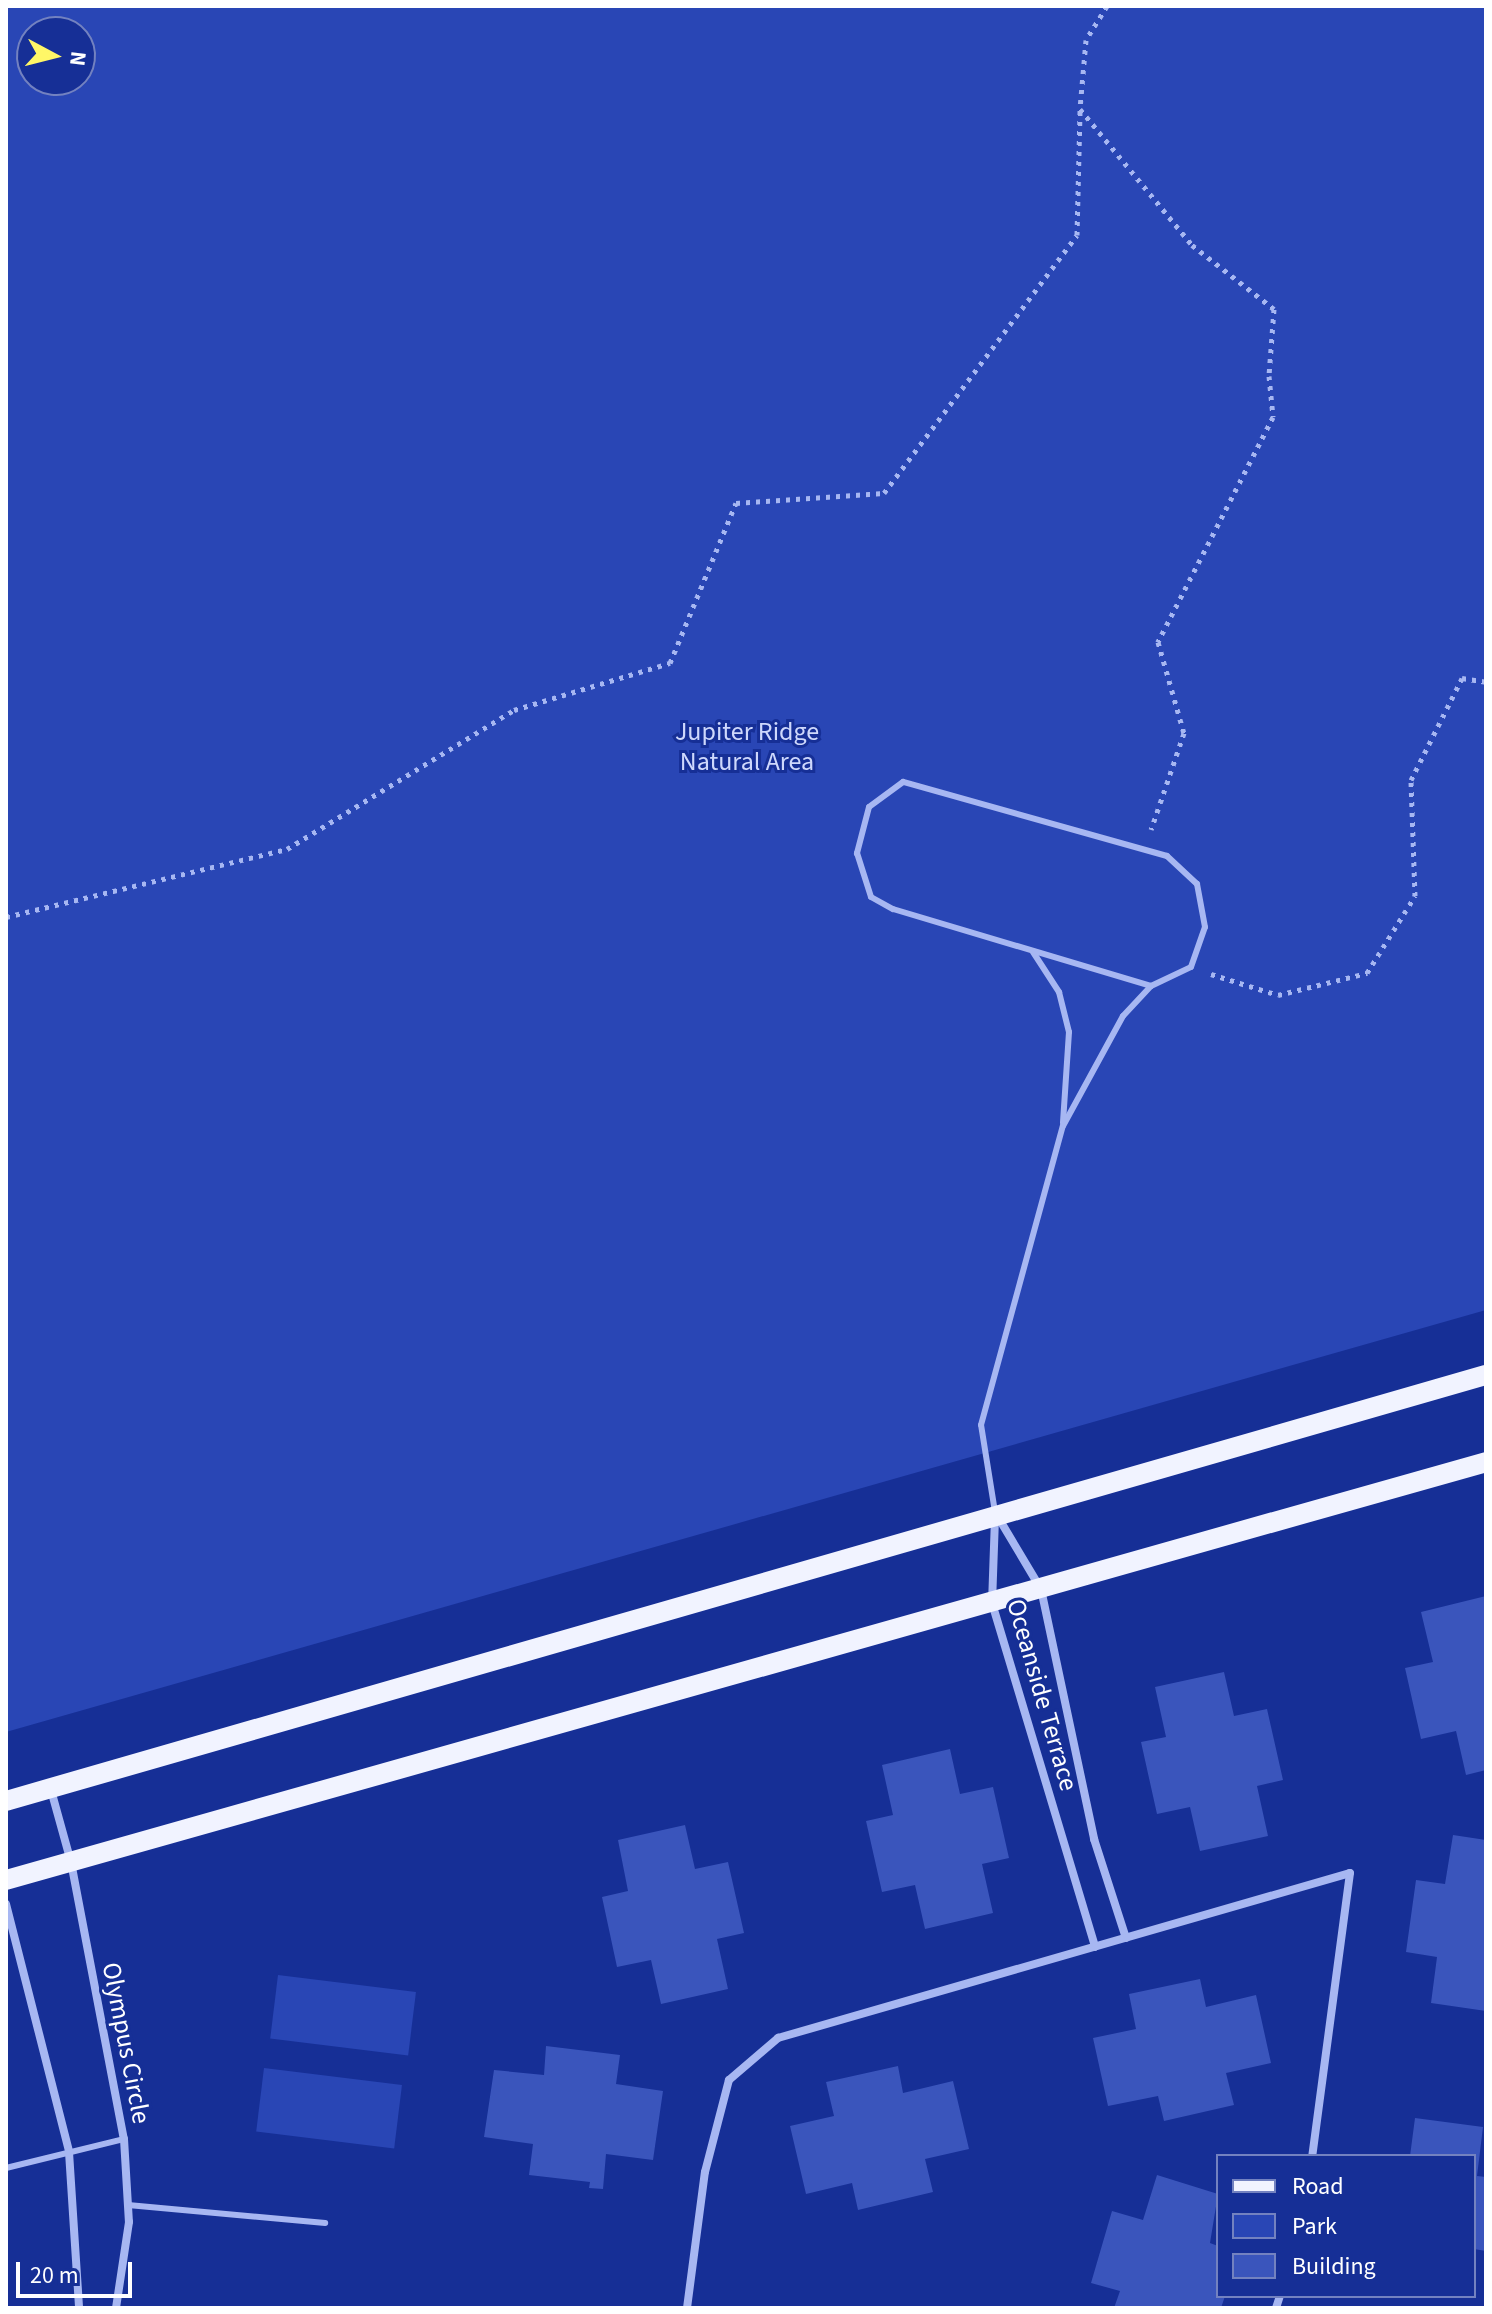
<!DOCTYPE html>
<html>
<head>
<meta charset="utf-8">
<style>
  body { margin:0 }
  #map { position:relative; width:1492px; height:2314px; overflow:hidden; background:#162f96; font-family:"Source Sans 3",sans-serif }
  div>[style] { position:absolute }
  .green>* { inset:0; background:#2946b5; transform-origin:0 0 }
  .building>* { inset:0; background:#3a55bc }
  .path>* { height:5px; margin-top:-2.5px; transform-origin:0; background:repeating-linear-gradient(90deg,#a7b7f2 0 4px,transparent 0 10px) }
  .service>* { height:6px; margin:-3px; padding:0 3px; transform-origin:3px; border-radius:3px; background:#a7b7f2 }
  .minor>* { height:8px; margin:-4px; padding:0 4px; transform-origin:4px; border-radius:4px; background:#a7b7f2 }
  .primary>* { height:20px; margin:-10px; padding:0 10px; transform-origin:10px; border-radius:10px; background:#f1f3ff }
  span { translate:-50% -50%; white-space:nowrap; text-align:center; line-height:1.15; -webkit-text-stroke:6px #162f96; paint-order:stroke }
  .park-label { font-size:26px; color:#ced8fc }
  .street-label { font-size:26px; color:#fff }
  .frame { position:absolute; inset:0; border:8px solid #fff; pointer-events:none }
  .legend { position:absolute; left:1216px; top:2154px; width:260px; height:144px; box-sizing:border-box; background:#162f96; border:2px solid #7382c0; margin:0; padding:10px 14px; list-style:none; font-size:24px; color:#fff }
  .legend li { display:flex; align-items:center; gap:16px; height:40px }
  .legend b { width:40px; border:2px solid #7382c0 }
  .north { position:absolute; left:16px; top:16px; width:80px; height:80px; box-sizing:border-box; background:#162f96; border:2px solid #7382c0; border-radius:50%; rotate:97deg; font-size:22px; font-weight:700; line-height:32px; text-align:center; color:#fff }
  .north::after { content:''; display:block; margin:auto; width:28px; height:36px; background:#fff767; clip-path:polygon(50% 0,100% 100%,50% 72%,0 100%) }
  .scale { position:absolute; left:16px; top:2262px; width:116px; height:36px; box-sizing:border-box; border:4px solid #fff; border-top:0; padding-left:10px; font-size:24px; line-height:28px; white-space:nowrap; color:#fff; -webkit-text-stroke:6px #162f96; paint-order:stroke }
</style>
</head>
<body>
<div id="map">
  <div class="green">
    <i style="clip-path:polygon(evenodd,6px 6px,1486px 6px,1486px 1310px,6px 1732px,6px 6px,32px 32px,80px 32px,80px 80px,32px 80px,32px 32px)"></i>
    <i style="left:278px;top:1975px;width:139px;height:64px;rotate:7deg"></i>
    <i style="left:264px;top:2068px;width:139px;height:64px;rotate:7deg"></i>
  </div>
  <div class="building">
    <i style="clip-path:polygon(1486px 1596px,1486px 1770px,1466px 1775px,1456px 1731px,1421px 1739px,1405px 1668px,1433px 1662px,1421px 1612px)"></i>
    <i style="clip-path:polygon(1224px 1672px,1234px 1716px,1267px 1709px,1283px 1780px,1257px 1786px,1268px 1836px,1200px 1851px,1190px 1807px,1157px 1814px,1141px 1742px,1166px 1737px,1155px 1687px)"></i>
    <i style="clip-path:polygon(950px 1749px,960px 1794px,993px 1787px,1009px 1858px,982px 1864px,993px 1913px,925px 1929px,915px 1885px,882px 1892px,866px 1821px,893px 1815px,882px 1765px)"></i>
    <i style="clip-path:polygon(685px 1825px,695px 1869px,728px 1862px,744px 1933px,717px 1939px,728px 1989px,661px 2004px,651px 1960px,617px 1967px,602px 1897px,628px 1891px,618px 1840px)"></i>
    <i style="clip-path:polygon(1453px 1835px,1486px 1840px,1486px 2011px,1431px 2003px,1437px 1957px,1406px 1952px,1416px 1880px,1445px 1884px)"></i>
    <i style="clip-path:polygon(1200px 1979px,1206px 2007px,1256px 1995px,1271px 2063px,1226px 2073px,1234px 2105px,1164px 2121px,1158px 2096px,1108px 2106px,1093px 2038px,1136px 2029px,1129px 1994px)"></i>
    <i style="clip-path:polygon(546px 2046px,620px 2055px,616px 2084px,663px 2091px,653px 2160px,606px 2154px,603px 2189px,589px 2188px,590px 2182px,529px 2175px,533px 2144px,484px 2137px,494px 2070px,544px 2075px)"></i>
    <i style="clip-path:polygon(898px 2066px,903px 2093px,953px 2081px,969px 2149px,925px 2159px,933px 2192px,858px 2210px,852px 2183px,806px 2194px,790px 2126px,834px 2116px,826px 2082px)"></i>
    <i style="clip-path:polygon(1415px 2118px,1483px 2127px,1477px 2176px,1486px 2177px,1486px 2251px,1474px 2249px,1474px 2156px,1410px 2156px)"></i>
    <i style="clip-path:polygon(1157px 2175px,1218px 2194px,1210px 2243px,1218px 2246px,1218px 2296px,1225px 2296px,1221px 2308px,1114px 2308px,1120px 2291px,1091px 2283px,1112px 2211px,1143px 2220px)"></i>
  </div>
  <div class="path">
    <i style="left:1107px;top:6px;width:40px;rotate:122deg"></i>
    <i style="left:1086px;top:40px;width:69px;rotate:95deg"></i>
    <i style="left:1080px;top:109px;width:176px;rotate:50.5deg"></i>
    <i style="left:1192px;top:245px;width:104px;rotate:38deg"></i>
    <i style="left:1274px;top:309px;width:67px;rotate:94.3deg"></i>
    <i style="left:1269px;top:376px;width:41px;rotate:84.4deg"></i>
    <i style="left:1273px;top:417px;width:253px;rotate:117.1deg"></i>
    <i style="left:1158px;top:642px;width:95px;rotate:74.1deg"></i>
    <i style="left:1184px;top:733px;width:102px;rotate:108.8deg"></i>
    <i style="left:6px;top:917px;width:289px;rotate:-13.6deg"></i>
    <i style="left:287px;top:849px;width:266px;rotate:-31.5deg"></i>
    <i style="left:514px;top:710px;width:163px;rotate:-16.8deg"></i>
    <i style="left:670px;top:663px;width:173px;rotate:-67.6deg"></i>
    <i style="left:736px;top:503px;width:148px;rotate:-3.9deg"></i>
    <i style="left:884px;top:493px;width:322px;rotate:-53.2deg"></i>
    <i style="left:1077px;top:235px;width:126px;rotate:-88.6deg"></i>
    <i style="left:1211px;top:974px;width:70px;rotate:17.4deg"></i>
    <i style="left:1278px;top:995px;width:92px;rotate:-13.9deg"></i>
    <i style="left:1367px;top:973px;width:91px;rotate:-58.1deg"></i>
    <i style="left:1415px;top:896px;width:116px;rotate:-92deg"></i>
    <i style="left:1411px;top:780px;width:114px;rotate:-63.4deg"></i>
    <i style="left:1462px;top:678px;width:24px;rotate:9deg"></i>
  </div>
  <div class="service">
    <i style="left:1033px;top:952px;width:48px;rotate:57deg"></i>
    <i style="left:1059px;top:992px;width:41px;rotate:76deg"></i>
    <i style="left:1069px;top:1032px;width:91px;rotate:93.8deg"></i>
    <i style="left:995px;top:1512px;width:88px;rotate:-99.1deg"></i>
    <i style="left:981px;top:1425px;width:310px;rotate:-74.7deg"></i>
    <i style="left:1063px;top:1126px;width:125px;rotate:-61.4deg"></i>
    <i style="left:1123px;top:1016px;width:41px;rotate:-47deg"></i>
    <i style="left:1151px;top:986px;width:44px;rotate:-25.4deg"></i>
    <i style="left:1191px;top:967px;width:42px;rotate:-70.7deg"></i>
    <i style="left:1205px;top:927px;width:44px;rotate:-100.5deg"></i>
    <i style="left:1197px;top:884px;width:41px;rotate:-137deg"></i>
    <i style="left:1167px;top:856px;width:274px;rotate:-164.3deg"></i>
    <i style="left:903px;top:782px;width:42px;rotate:143.7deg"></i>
    <i style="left:869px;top:807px;width:48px;rotate:104.6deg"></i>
    <i style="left:857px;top:853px;width:46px;rotate:72.3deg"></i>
    <i style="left:871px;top:897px;width:25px;rotate:29deg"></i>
    <i style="left:893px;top:909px;width:269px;rotate:16.6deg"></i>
    <i style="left:6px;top:2168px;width:122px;rotate:-13.8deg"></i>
    <i style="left:128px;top:2205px;width:198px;rotate:5.2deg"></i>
  </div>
  <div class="minor">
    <i style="left:998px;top:1517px;width:84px;rotate:59.2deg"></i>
    <i style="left:1041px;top:1589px;width:256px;rotate:78deg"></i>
    <i style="left:1094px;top:1839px;width:104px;rotate:72.1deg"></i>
    <i style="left:995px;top:1518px;width:85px;rotate:92deg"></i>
    <i style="left:992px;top:1603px;width:359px;rotate:73.3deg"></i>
    <i style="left:51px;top:1790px;width:75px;rotate:74.5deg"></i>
    <i style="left:71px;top:1862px;width:282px;rotate:79.2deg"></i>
    <i style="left:124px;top:2139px;width:83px;rotate:86.6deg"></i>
    <i style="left:129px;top:2222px;width:87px;rotate:98.6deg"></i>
    <i style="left:6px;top:1904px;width:256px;rotate:75.7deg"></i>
    <i style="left:69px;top:2152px;width:156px;rotate:86.3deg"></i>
    <i style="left:687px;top:2308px;width:137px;rotate:-82.5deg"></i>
    <i style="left:705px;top:2172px;width:95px;rotate:-75.4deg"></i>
    <i style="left:729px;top:2080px;width:65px;rotate:-40.6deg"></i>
    <i style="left:778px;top:2038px;width:595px;rotate:-16.09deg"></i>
    <i style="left:1350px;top:1873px;width:286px;rotate:97.6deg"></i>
    <i style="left:1276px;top:2308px;width:13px;rotate:-72deg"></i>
  </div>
  <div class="primary">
    <i style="left:6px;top:1801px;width:1540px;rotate:-16.06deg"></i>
    <i style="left:6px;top:1880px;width:1538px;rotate:-15.77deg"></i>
  </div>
  <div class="park-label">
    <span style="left:747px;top:747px">Jupiter Ridge<br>Natural Area</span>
  </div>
  <div class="street-label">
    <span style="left:1042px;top:1695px;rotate:74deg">Oceanside Terrace</span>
    <span style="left:126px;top:2043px;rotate:79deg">Olympus Circle</span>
  </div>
  <div class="frame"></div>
  <ul class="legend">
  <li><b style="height:10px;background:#f1f3ff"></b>Road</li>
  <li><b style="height:22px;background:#2946b5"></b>Park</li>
  <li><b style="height:22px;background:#3a55bc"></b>Building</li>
  </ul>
  <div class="north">N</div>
  <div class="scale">20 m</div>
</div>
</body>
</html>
